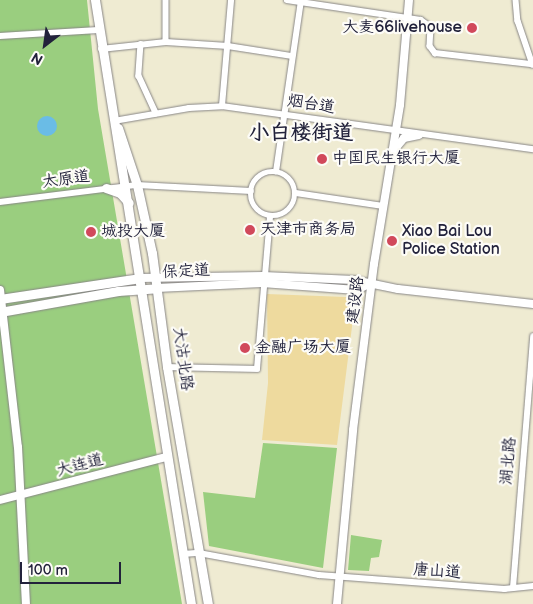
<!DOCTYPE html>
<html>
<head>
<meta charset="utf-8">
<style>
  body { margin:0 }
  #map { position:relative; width:533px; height:604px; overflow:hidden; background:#efebd2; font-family:"Balsamiq Sans","LXGW WenKai TC",sans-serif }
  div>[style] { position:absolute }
  .green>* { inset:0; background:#9ace7f }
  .sand>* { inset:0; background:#eeda9e }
  .water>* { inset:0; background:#6abce6 }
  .round { border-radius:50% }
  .roads { filter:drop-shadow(0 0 1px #888686) drop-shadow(0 0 1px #888686) }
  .minor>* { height:5.5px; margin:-2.75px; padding:0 2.75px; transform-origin:2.75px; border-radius:2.75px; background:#fff }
  .minor>.ring { margin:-2.75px; padding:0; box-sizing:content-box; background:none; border:5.5px solid #fff; border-radius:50% }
  .tertiary>* { height:8px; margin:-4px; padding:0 4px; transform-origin:4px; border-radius:4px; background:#fff }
  .secondary>* { height:9px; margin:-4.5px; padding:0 4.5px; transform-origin:4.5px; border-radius:4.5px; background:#fff }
  .dots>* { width:14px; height:14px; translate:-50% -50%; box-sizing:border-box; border:2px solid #fdfcf7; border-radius:50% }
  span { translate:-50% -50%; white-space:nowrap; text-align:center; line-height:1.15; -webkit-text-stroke:4.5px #fdfcf7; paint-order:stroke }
  .poi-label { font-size:16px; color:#22223b }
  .right { translate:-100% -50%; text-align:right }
  .left { translate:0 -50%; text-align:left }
  .street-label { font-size:16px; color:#22223b }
  .district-label { font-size:21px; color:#22223b; font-weight:700 }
  .north { position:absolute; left:20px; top:20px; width:50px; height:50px; -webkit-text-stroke:4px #fdfcf7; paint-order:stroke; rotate:210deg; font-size:14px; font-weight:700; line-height:20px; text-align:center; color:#22223b }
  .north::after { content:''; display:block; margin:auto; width:18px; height:22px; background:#22223b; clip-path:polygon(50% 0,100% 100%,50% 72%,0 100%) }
  .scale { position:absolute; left:20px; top:562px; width:101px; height:22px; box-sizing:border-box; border:2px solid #22223b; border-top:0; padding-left:6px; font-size:15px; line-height:18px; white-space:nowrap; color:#22223b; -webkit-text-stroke:4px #fdfcf7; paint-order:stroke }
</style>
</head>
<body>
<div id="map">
  <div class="green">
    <i style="clip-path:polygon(0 0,87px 0,98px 109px,182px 604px,0 604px)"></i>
    <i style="clip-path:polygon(263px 443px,337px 448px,323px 568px,209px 546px,203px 492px,255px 498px)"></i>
    <i style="clip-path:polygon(351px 535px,382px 540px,379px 557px,371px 558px,369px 571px,348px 570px)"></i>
  </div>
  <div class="sand">
    <i style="clip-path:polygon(267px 294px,346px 297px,355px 303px,337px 445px,262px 440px,268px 383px)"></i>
  </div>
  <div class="water">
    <i class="round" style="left:37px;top:116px;width:20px;height:20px"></i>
  </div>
  <div class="roads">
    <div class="minor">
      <i style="left:166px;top:0;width:42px;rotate:90deg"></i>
      <i style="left:287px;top:0;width:135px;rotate:8.5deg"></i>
      <i style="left:421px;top:20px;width:12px;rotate:35deg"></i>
      <i style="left:431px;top:27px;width:19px;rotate:93deg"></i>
      <i style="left:430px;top:46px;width:9px;rotate:54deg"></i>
      <i style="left:435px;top:53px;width:98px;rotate:6.5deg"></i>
      <i style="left:516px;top:0;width:21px;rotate:85deg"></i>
      <i style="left:518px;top:21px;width:46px;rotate:71.2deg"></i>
      <i style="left:0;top:36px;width:98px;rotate:-3.5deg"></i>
      <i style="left:141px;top:44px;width:32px;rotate:94deg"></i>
      <i style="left:139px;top:76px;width:41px;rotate:65.3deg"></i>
      <i style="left:101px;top:49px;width:65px;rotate:-6.1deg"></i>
      <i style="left:166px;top:42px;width:62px;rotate:3.7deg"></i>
      <i style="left:228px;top:46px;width:65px;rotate:8.9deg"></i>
      <i style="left:222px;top:106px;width:106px;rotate:-85.1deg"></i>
      <i style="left:114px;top:121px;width:76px;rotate:-9.8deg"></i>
      <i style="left:189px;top:108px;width:33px;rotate:-3deg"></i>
      <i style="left:222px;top:106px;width:314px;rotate:7.9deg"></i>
      <i class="ring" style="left:251px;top:172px;width:38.5px;height:38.5px"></i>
      <i style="left:276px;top:172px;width:174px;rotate:-81.7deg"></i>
      <i style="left:296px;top:193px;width:88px;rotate:8.5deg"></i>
      <i style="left:0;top:202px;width:138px;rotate:-7.1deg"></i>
      <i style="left:137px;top:185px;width:114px;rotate:3deg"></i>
      <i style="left:167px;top:367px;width:90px;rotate:1.3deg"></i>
      <i style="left:257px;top:369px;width:153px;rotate:-85.1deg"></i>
      <i style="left:183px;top:554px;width:16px;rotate:-4deg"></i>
      <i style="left:199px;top:553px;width:122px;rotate:10.4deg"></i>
      <i style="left:319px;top:575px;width:186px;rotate:4.3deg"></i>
      <i style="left:504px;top:589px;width:29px;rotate:-6deg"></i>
      <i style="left:513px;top:588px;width:252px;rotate:-85.4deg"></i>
    </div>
    <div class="tertiary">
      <i style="left:394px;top:150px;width:16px;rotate:-50deg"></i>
      <i style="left:404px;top:138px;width:15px;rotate:-11deg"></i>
      <i style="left:140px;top:278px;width:123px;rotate:-0.9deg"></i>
      <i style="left:263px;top:276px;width:91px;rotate:2.5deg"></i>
      <i style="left:354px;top:280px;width:45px;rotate:11.6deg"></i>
      <i style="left:398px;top:289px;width:136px;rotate:6.3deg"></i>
      <i style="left:157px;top:288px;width:105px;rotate:-2.7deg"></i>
      <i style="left:262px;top:283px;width:95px;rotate:4.2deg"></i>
      <i style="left:357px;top:290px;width:16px;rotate:-27deg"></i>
      <i style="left:0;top:290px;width:158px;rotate:83.5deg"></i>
      <i style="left:18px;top:447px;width:157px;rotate:87.1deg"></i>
      <i style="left:0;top:500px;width:171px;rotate:-14.5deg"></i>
      <i style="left:337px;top:604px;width:175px;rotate:-84.7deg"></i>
      <i style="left:353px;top:430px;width:167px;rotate:-82.8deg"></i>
      <i style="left:374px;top:264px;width:161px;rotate:-80.7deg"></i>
      <i style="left:400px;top:105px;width:105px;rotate:-85.1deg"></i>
    </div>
    <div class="secondary">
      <i style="left:95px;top:0;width:612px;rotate:80.97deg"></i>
      <i style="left:118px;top:128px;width:60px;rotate:71.6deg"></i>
      <i style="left:137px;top:185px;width:70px;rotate:77.6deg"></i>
      <i style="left:152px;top:253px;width:115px;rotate:82.5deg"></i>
      <i style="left:167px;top:367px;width:241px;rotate:80.2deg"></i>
      <i style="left:106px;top:188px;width:15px;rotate:20deg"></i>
      <i style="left:120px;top:193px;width:13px;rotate:48deg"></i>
      <i style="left:0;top:299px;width:142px;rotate:-8.5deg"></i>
      <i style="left:0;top:312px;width:120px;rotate:-10.1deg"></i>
      <i style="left:118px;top:291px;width:39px;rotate:-4deg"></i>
    </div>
  </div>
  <div class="dots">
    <i style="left:472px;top:28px;background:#d1495b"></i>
    <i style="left:322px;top:159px;background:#d1495b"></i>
    <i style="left:250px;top:230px;background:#d1495b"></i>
    <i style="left:91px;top:232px;background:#d1495b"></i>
    <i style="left:392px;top:241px;background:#d1495b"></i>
    <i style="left:245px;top:348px;background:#d1495b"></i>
  </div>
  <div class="poi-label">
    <span class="right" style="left:462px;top:28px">大麦66livehouse</span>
    <span class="left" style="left:332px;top:159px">中国民生银行大厦</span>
    <span class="left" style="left:260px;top:230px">天津市商务局</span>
    <span class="left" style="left:101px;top:232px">城投大厦</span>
    <span class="left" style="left:402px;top:241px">Xiao Bai Lou<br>Police Station</span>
    <span class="left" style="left:255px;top:348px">金融广场大厦</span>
  </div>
  <div class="street-label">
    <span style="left:311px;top:105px;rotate:9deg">烟台道</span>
    <span style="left:66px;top:180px;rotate:-8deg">太原道</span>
    <span style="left:186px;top:272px;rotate:-3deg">保定道</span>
    <span style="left:356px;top:300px;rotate:-83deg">建设路</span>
    <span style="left:182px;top:359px;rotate:82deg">大沽北路</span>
    <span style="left:509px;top:461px;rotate:-85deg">湖北路</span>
    <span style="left:80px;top:466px;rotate:-15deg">大连道</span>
    <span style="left:437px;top:572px;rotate:4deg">唐山道</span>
  </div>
  <div class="district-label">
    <span style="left:301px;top:133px">小白楼街道</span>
  </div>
  <div class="north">N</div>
  <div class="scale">100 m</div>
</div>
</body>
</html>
